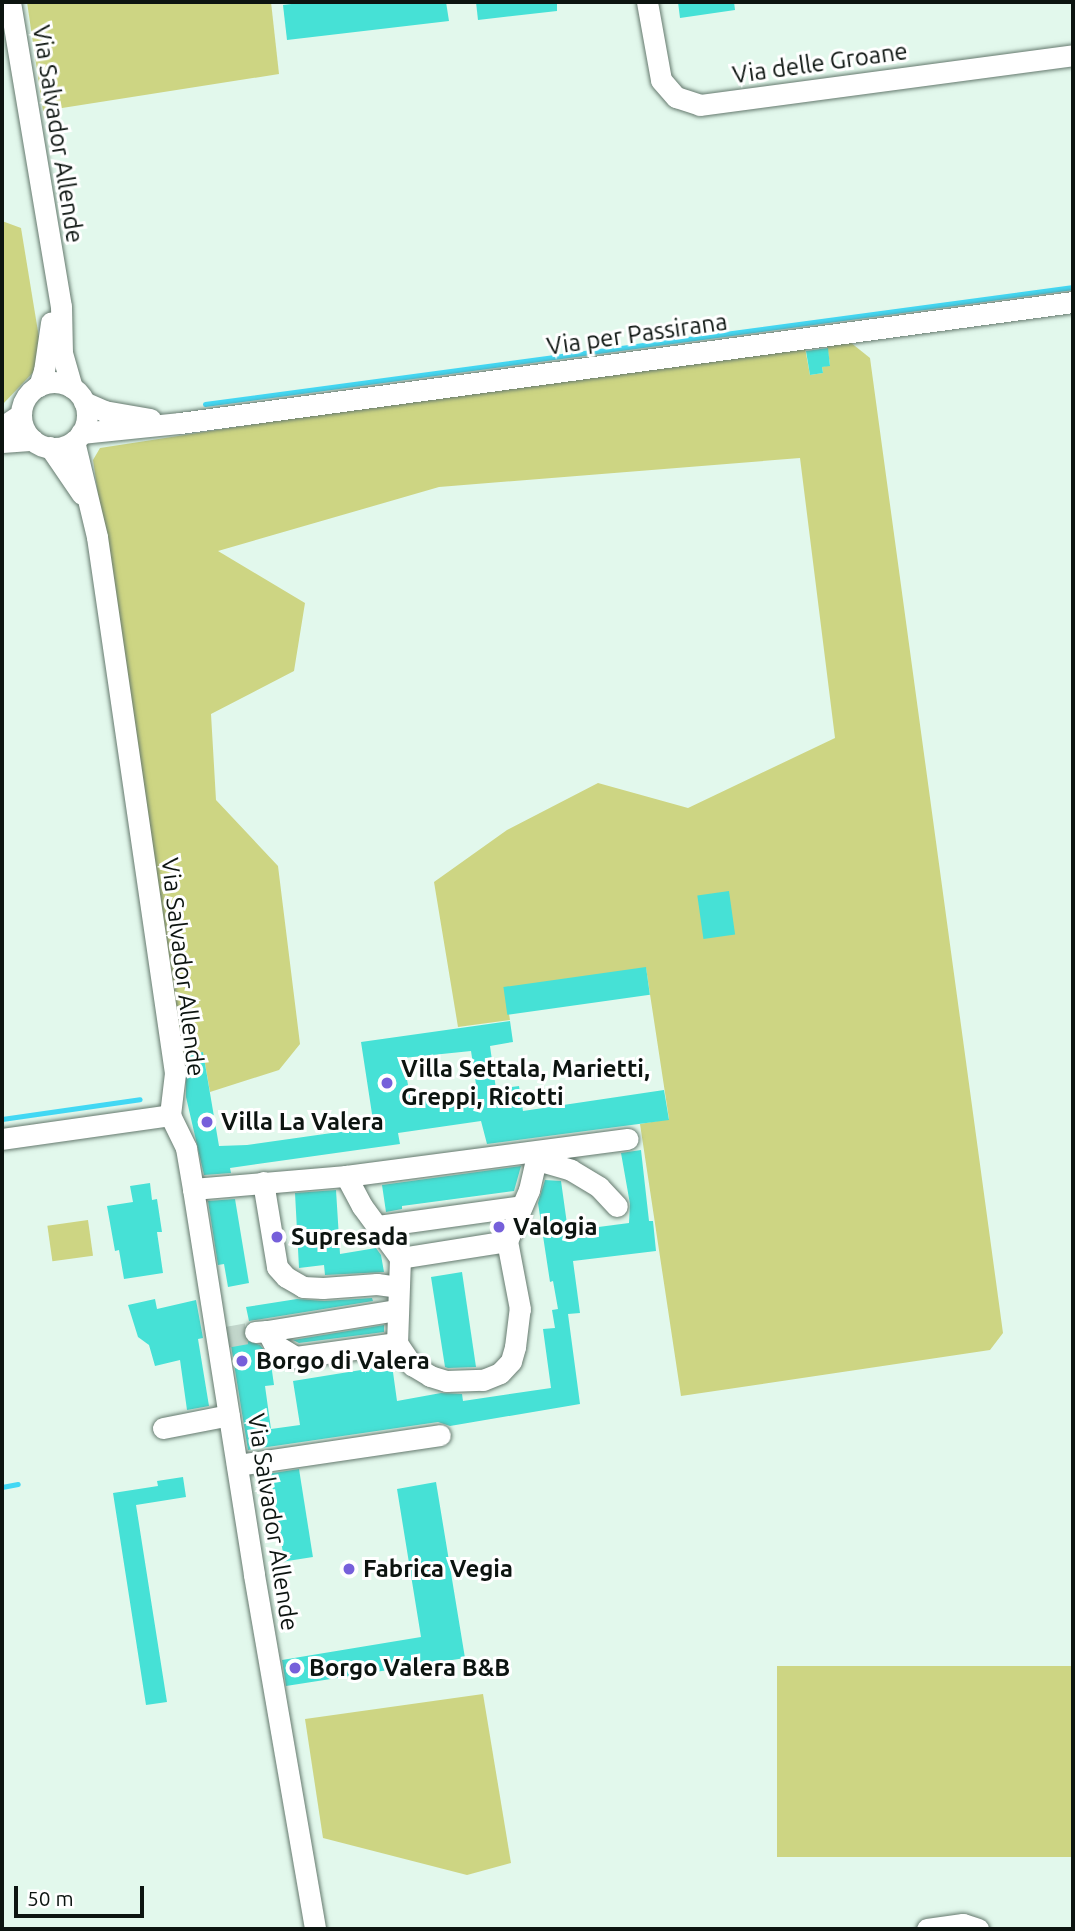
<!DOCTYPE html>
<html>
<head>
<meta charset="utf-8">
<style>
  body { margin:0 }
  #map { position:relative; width:1075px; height:1931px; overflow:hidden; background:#e2f8ec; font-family:Ubuntu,sans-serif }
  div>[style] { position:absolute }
  .green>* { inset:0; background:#cdd583; transform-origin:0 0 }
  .stream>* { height:5px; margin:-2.5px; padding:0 2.5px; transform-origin:2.5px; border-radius:2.5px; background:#42d8f4 }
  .building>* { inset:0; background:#46e1d6; transform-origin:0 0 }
  .minor-tunnel>* { height:21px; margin-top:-10.5px; transform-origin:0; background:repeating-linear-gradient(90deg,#c2d6cb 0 21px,transparent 0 31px) }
  .roads { filter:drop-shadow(0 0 2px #65796e) drop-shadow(0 0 2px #65796e) }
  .minor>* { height:21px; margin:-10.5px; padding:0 10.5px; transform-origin:10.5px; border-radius:10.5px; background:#fff }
  .minor>.ring { margin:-10.5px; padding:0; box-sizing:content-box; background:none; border:21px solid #fff; border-radius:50% }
  .dots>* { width:19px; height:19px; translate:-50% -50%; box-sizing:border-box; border:4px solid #fff; border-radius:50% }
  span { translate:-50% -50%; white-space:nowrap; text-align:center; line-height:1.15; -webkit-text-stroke:6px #fff; paint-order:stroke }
  .street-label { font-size:24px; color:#0c1410 }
  .poi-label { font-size:24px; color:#0c1410; font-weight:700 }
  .left { translate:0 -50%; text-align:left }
  .frame { position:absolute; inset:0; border:4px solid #0c1410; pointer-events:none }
  .scale { position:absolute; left:14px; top:1886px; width:130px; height:32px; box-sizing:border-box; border:4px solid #0c1410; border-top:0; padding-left:9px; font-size:21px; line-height:24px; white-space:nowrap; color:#0c1410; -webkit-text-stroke:5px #fff; paint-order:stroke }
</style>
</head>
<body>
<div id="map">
  <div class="green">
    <i style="clip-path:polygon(27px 2px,271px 2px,279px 74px,43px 111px)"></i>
    <i style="clip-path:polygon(2px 221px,21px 228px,43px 362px,2px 405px)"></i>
    <i style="clip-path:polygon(850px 342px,870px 358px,1003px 1333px,990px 1350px,681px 1396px,640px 1124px,669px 1119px,646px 968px,505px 989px,510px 1020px,458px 1027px,434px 882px,507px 830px,598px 783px,688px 808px,835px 738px,800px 458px,439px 487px,218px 551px,305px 603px,294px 671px,211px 714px,216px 800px,278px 866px,300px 1044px,279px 1070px,210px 1092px,203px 1052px,179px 1056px,93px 460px,100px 448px,359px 408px,805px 348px,810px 375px,823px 373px,822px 367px,830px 365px,827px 345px)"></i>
    <i style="left:88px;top:1220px;width:36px;height:41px;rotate:82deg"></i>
    <i style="left:1073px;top:1666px;width:191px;height:296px;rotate:90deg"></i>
    <i style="clip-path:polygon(483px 1694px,511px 1863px,467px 1875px,323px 1838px,305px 1719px)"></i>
  </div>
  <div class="stream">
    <i style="left:205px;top:404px;width:876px;rotate:-7.68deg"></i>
    <i style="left:2px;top:1119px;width:139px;rotate:-8.2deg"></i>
    <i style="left:2px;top:1487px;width:16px;rotate:-11deg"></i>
  </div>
  <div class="building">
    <i style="clip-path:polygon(308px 2px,446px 2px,449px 21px,287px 40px,283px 5px)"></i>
    <i style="clip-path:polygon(476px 2px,557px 2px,557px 11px,478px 20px)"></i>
    <i style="clip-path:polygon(678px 2px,734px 2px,735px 10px,680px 18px)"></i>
    <i style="clip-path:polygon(828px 348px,830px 366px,822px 367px,823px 373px,810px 375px,806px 351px)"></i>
    <i style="left:729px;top:891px;width:44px;height:32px;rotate:82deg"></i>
    <i style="left:646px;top:967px;width:28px;height:144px;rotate:82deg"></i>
    <i style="clip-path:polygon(evenodd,510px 1021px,513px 1042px,490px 1046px,496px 1089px,519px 1086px,523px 1111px,664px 1090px,669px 1120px,487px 1144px,481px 1121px,398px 1133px,400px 1144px,230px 1168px,231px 1173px,204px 1175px,186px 1097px,186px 1055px,203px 1052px,219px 1146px,247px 1145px,374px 1127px,361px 1042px,510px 1021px,471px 1051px,477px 1091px,411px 1101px,403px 1058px,471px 1051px)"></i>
    <i style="clip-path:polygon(641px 1150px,649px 1221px,653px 1221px,656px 1251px,573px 1261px,580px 1313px,568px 1314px,580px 1404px,450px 1426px,438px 1422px,248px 1450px,228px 1327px,244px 1325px,242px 1332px,245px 1340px,260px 1345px,270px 1357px,274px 1385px,265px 1386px,271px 1429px,300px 1425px,293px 1381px,392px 1365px,397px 1401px,441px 1393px,462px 1394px,463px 1401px,551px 1388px,543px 1329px,555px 1328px,552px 1310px,558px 1309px,553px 1281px,550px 1282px,538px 1203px,545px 1180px,561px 1181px,568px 1231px,629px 1223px,630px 1204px,621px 1153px)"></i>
    <i style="clip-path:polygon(521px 1166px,514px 1191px,402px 1206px,402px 1209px,386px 1212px,382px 1185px)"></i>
    <i style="clip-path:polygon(150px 1183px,152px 1200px,157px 1199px,162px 1232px,157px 1232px,163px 1273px,124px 1279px,119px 1250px,115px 1251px,107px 1206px,133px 1202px,130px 1186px)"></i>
    <i style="clip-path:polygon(336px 1190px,340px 1254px,376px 1248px,381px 1255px,384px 1272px,325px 1275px,324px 1265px,299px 1268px,295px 1193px)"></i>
    <i style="clip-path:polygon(235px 1199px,249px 1283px,228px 1287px,224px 1264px,218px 1265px,208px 1201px)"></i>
    <i style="clip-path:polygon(462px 1272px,476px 1367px,448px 1368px,445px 1367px,431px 1277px)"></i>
    <i style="clip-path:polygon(372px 1298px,373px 1301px,249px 1321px,246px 1307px,297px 1299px,324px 1301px)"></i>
    <i style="clip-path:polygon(155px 1299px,157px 1309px,196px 1300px,203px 1338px,198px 1339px,209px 1406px,187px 1410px,180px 1360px,155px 1366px,149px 1345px,138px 1337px,128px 1305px)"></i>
    <i style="clip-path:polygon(384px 1325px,384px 1332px,299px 1343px,293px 1340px)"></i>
    <i style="left:299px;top:1469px;width:89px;height:29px;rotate:81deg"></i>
    <i style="clip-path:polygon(183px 1477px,186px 1497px,136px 1505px,167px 1702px,146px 1705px,113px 1493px,158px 1486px,157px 1481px)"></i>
    <i style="clip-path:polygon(436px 1482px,465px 1658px,286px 1686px,282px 1660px,421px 1637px,397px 1489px)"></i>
  </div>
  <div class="minor-tunnel">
    <i style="left:226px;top:1337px;width:29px;rotate:-10deg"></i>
  </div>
  <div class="roads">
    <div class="minor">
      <i style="left:10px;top:2px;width:308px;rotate:80.5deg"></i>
      <i style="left:61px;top:306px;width:47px;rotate:88.8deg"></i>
      <i style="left:62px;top:353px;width:36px;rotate:74deg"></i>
      <i style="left:647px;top:2px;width:79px;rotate:79.8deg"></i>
      <i style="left:661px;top:80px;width:23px;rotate:49deg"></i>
      <i style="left:676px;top:97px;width:25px;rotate:18deg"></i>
      <i style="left:700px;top:105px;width:376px;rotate:-7.6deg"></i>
      <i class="ring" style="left:21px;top:382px;width:45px;height:45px"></i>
      <i style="left:39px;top:386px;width:16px;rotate:-72deg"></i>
      <i style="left:44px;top:371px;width:49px;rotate:-81.7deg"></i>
      <i style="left:84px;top:402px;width:22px;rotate:24deg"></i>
      <i style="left:104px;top:411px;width:47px;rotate:9.9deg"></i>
      <i style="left:2px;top:427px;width:23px;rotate:-34deg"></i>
      <i style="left:81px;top:433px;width:100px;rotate:-5.8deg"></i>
      <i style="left:180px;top:423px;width:901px;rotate:-7.72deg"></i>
      <i style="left:74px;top:441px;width:99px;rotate:76.5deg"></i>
      <i style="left:97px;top:537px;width:542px;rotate:81.72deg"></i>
      <i style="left:175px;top:1073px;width:42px;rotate:96.8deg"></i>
      <i style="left:170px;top:1115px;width:37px;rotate:64deg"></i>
      <i style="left:186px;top:1148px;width:42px;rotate:80.3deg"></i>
      <i style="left:193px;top:1189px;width:391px;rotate:81deg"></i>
      <i style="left:254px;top:1575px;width:359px;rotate:80.2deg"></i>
      <i style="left:2px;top:442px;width:31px;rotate:-4deg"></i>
      <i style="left:50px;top:447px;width:57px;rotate:55.8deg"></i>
      <i style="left:2px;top:1139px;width:170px;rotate:-8.1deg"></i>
      <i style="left:537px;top:1160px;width:35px;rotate:16deg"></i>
      <i style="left:571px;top:1170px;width:33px;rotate:31deg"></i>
      <i style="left:599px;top:1187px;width:26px;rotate:47deg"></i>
      <i style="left:346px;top:1176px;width:34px;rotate:62deg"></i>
      <i style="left:362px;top:1206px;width:64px;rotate:53.8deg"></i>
      <i style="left:400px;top:1258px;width:85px;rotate:92deg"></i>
      <i style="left:263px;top:1182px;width:86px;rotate:80.6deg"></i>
      <i style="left:277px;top:1267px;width:13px;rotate:48deg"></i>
      <i style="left:286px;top:1277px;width:20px;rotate:30deg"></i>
      <i style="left:303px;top:1287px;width:20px;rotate:3deg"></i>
      <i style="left:323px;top:1288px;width:54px;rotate:-4.2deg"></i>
      <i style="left:377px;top:1284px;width:21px;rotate:8deg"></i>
      <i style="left:193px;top:1189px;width:154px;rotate:-4.9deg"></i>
      <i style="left:346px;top:1176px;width:284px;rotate:-7.5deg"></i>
      <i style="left:378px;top:1226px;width:145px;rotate:-7.9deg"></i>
      <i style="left:400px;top:1258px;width:108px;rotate:-9deg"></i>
      <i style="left:267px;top:1331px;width:132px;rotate:-9.2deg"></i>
      <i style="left:255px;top:1332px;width:12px;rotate:-5deg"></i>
      <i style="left:267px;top:1331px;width:15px;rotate:62deg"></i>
      <i style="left:274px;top:1344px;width:26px;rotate:31deg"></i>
      <i style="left:296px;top:1357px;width:102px;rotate:-7.9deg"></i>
      <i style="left:397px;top:1343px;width:27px;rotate:56deg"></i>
      <i style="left:412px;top:1365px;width:21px;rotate:31deg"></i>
      <i style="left:430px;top:1376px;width:17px;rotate:17deg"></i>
      <i style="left:446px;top:1381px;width:37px;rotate:-2deg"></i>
      <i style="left:483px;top:1380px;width:18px;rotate:-22deg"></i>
      <i style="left:500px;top:1373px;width:16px;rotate:-47deg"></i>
      <i style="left:511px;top:1361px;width:15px;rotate:-74deg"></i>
      <i style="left:515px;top:1347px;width:38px;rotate:-83deg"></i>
      <i style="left:520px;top:1309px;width:69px;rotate:-100.8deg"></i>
      <i style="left:507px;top:1241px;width:56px;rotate:-66.7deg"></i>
      <i style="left:529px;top:1190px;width:39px;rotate:-77deg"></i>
      <i style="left:163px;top:1428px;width:67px;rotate:-11.1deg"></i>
      <i style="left:237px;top:1465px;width:205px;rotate:-8.4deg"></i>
      <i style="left:927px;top:1929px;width:36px;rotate:-8deg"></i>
      <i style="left:963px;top:1924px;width:16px;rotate:18deg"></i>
    </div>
  </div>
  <div class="dots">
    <i style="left:387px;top:1083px;background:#7660da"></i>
    <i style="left:207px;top:1122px;background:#7660da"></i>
    <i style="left:499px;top:1227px;background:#7660da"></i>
    <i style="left:277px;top:1237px;background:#7660da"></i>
    <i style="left:242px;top:1361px;background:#7660da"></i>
    <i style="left:349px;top:1569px;background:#7660da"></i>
    <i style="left:295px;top:1668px;background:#7660da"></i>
  </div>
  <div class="street-label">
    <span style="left:820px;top:63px;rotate:-8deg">Via delle Groane</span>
    <span style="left:58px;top:134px;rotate:81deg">Via Salvador Allende</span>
    <span style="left:637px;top:334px;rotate:-8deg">Via per Passirana</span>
    <span style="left:183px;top:967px;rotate:83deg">Via Salvador Allende</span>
    <span style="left:273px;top:1522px;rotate:81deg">Via Salvador Allende</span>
  </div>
  <div class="poi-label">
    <span class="left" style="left:401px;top:1083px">Villa Settala, Marietti,<br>Greppi, Ricotti</span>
    <span class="left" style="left:221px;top:1122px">Villa La Valera</span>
    <span class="left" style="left:513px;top:1227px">Valogia</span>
    <span class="left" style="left:291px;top:1237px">Supresada</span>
    <span class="left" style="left:256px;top:1361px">Borgo di Valera</span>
    <span class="left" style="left:363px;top:1569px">Fabrica Vegia</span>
    <span class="left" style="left:309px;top:1668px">Borgo Valera B&amp;B</span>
  </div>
  <div class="frame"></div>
  <div class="scale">50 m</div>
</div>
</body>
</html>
